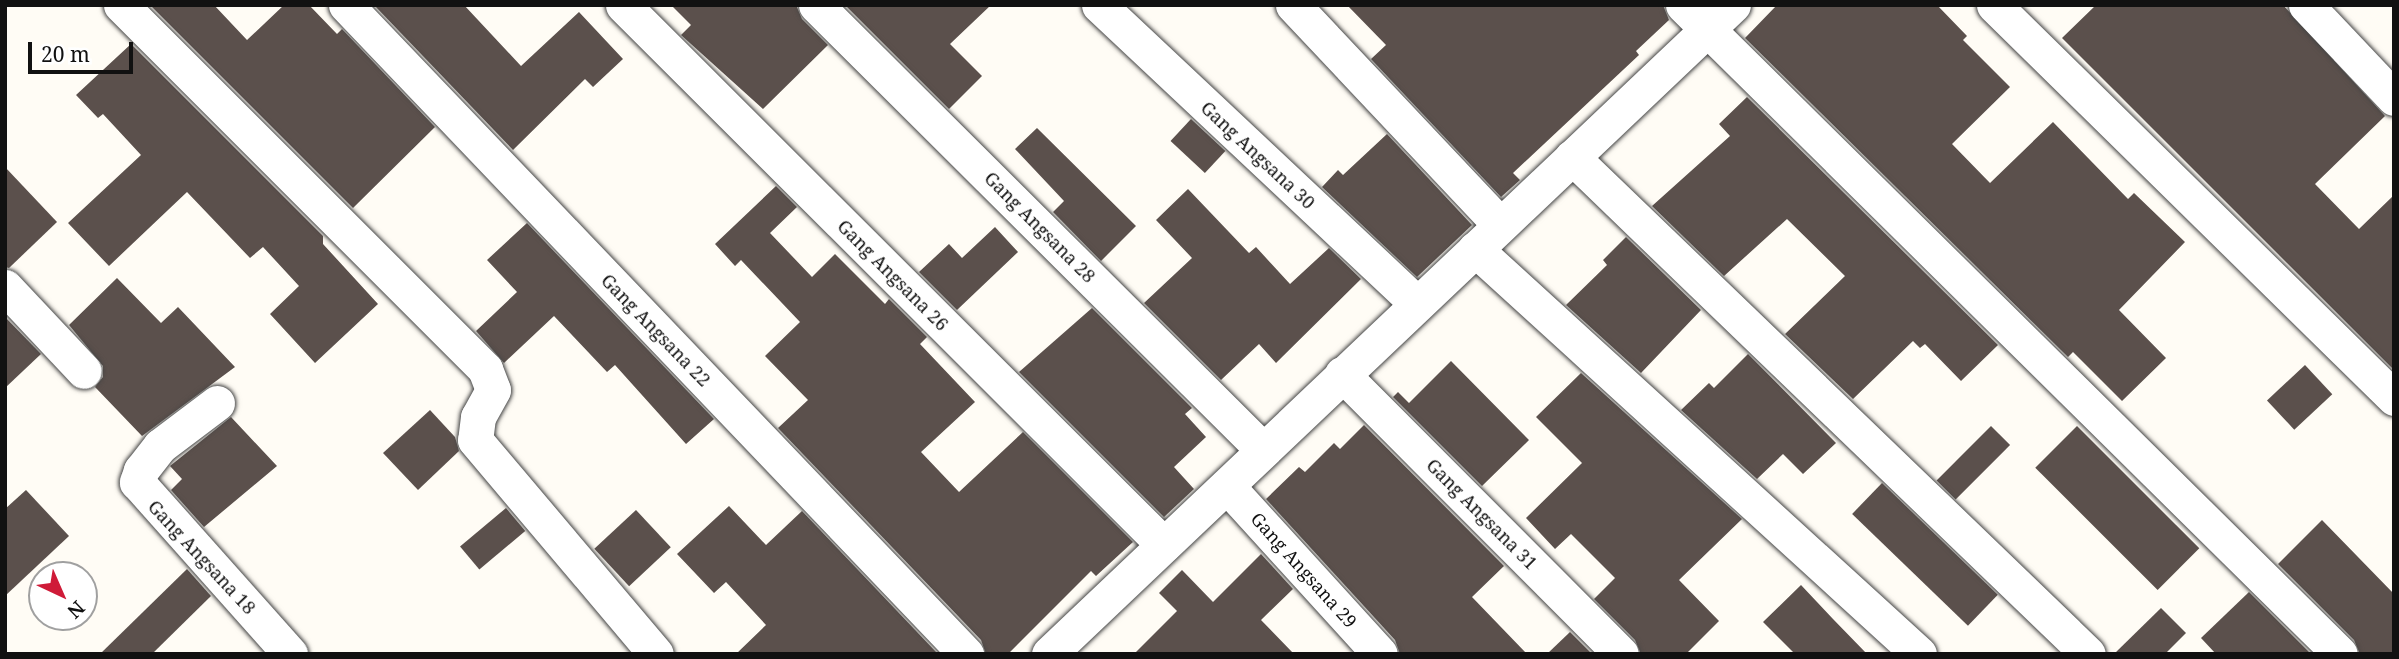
<!DOCTYPE html>
<html>
<head>
<meta charset="utf-8">
<style>
  body { margin:0 }
  #map { position:relative; width:2399px; height:659px; overflow:hidden; background:#fffcf5; font-family:"Noto Serif",serif }
  div>[style] { position:absolute }
  .building>* { inset:0; background:#5b504c; transform-origin:0 0 }
  .roads { filter:drop-shadow(0 0 2px #444) drop-shadow(0 0 2px #444) }
  .minor>* { height:35px; margin:-17.5px; padding:0 17.5px; transform-origin:17.5px; border-radius:17.5px; background:#fff }
  span { translate:-50% -50%; white-space:nowrap; text-align:center; line-height:1.15; -webkit-text-stroke:7px #fff; paint-order:stroke }
  .street-label { font-size:18px; color:#111 }
  .frame { position:absolute; inset:0; border:7px solid #111; pointer-events:none }
  .north { position:absolute; left:28px; top:561px; width:70px; height:70px; box-sizing:border-box; background:#fff; border:2px solid #a0a0a0; border-radius:50%; rotate:136deg; font-size:19px; font-weight:700; line-height:28px; text-align:center; color:#111 }
  .north::after { content:''; display:block; margin:auto; width:24px; height:32px; background:#cf1b38; clip-path:polygon(50% 0,100% 100%,50% 72%,0 100%) }
  .scale { position:absolute; left:28px; top:42px; width:105px; height:32px; box-sizing:border-box; border:4px solid #111; border-top:0; padding-left:9px; font-size:21px; line-height:24px; white-space:nowrap; color:#111; -webkit-text-stroke:5px #fff; paint-order:stroke }
</style>
</head>
<body>
<div id="map">
  <div class="building">
    <i style="clip-path:polygon(150px 5px,214px 5px,247px 40px,284px 5px,309px 5px,337px 34px,342px 29px,435px 127px,353px 208px)"></i>
    <i style="clip-path:polygon(374px 5px,464px 5px,521px 66px,579px 12px,623px 59px,593px 87px,585px 79px,513px 150px)"></i>
    <i style="clip-path:polygon(671px 5px,796px 5px,802px 19px,828px 45px,763px 109px,681px 35px,691px 25px)"></i>
    <i style="clip-path:polygon(845px 5px,991px 5px,950px 44px,982px 76px,949px 109px)"></i>
    <i style="clip-path:polygon(1347px 5px,1663px 5px,1669px 20px,1636px 51px,1639px 55px,1513px 173px,1520px 180px,1501px 197px,1371px 59px,1386px 45px)"></i>
    <i style="clip-path:polygon(1777px 5px,1937px 5px,1967px 36px,1963px 40px,2010px 87px,1952px 144px,1990px 183px,2053px 122px,2128px 199px,2134px 193px,2185px 242px,2119px 310px,2166px 358px,2122px 401px,2073px 352px,2068px 357px,1745px 38px)"></i>
    <i style="clip-path:polygon(2096px 5px,2283px 5px,2385px 116px,2315px 184px,2359px 229px,2394px 195px,2394px 370px,2062px 38px)"></i>
    <i style="clip-path:polygon(131px 44px,323px 236px,323px 244px,378px 304px,315px 363px,270px 314px,299px 286px,263px 247px,250px 258px,187px 192px,109px 266px,68px 223px,141px 155px,103px 114px,98px 118px,76px 95px)"></i>
    <i style="clip-path:polygon(1747px 97px,1998px 345px,1961px 381px,1925px 344px,1920px 348px,1913px 341px,1853px 399px,1785px 334px,1845px 276px,1787px 219px,1724px 276px,1652px 206px,1730px 136px,1719px 124px)"></i>
    <i style="left:1191px;top:119px;width:47px;height:30px;rotate:43deg"></i>
    <i style="clip-path:polygon(1037px 128px,1136px 226px,1101px 261px,1053px 212px,1064px 201px,1015px 149px)"></i>
    <i style="clip-path:polygon(1387px 134px,1472px 225px,1417px 277px,1322px 187px,1338px 170px,1343px 175px)"></i>
    <i style="clip-path:polygon(5px 167px,57px 222px,9px 268px,5px 267px)"></i>
    <i style="clip-path:polygon(776px 186px,797px 207px,770px 233px,812px 277px,835px 254px,885px 304px,889px 299px,927px 337px,920px 344px,975px 402px,921px 452px,959px 492px,1023px 432px,1133px 542px,1096px 576px,1091px 571px,1008px 654px,986px 654px,981px 640px,778px 428px,808px 400px,765px 356px,800px 322px,741px 260px,735px 266px,715px 244px)"></i>
    <i style="clip-path:polygon(1188px 189px,1249px 253px,1256px 247px,1290px 284px,1329px 248px,1361px 279px,1276px 363px,1259px 344px,1221px 380px,1144px 303px,1192px 258px,1156px 220px)"></i>
    <i style="clip-path:polygon(527px 223px,714px 419px,686px 444px,615px 365px,607px 372px,554px 316px,504px 363px,476px 331px,517px 292px,487px 260px)"></i>
    <i style="clip-path:polygon(995px 227px,1018px 252px,957px 310px,919px 272px,949px 244px,962px 258px)"></i>
    <i style="clip-path:polygon(1626px 237px,1701px 310px,1641px 373px,1566px 305px,1607px 265px,1603px 260px)"></i>
    <i style="clip-path:polygon(117px 278px,161px 323px,178px 307px,235px 367px,142px 436px,95px 387px,103px 377px,103px 366px,69px 325px)"></i>
    <i style="clip-path:polygon(1092px 308px,1192px 408px,1185px 414px,1206px 437px,1174px 467px,1194px 489px,1164px 517px,1019px 372px)"></i>
    <i style="clip-path:polygon(5px 317px,41px 354px,5px 388px)"></i>
    <i style="clip-path:polygon(1748px 354px,1836px 443px,1803px 474px,1783px 454px,1757px 479px,1681px 410px,1709px 383px,1714px 388px)"></i>
    <i style="clip-path:polygon(1451px 361px,1529px 440px,1482px 486px,1393px 397px,1398px 392px,1409px 403px)"></i>
    <i style="left:2305px;top:365px;width:40px;height:52px;rotate:47deg"></i>
    <i style="clip-path:polygon(1581px 373px,1742px 519px,1679px 580px,1719px 621px,1686px 654px,1641px 654px,1635px 640px,1594px 599px,1615px 578px,1571px 534px,1555px 549px,1526px 518px,1582px 463px,1536px 417px)"></i>
    <i style="clip-path:polygon(430px 410px,455px 437px,459px 451px,418px 490px,383px 453px)"></i>
    <i style="clip-path:polygon(231px 417px,277px 466px,204px 527px,171px 490px,182px 479px,170px 466px)"></i>
    <i style="clip-path:polygon(1364px 425px,1504px 566px,1472px 597px,1527px 654px,1400px 654px,1395px 640px,1266px 499px,1299px 467px,1305px 472px,1334px 443px,1340px 449px)"></i>
    <i style="left:1991px;top:426px;width:27px;height:77px;rotate:45deg"></i>
    <i style="left:2077px;top:426px;width:173px;height:59px;rotate:45deg"></i>
    <i style="left:1882px;top:483px;width:161px;height:43px;rotate:44deg"></i>
    <i style="clip-path:polygon(26px 490px,69px 536px,5px 596px,5px 509px)"></i>
    <i style="clip-path:polygon(729px 506px,766px 545px,802px 511px,937px 653px,736px 654px,766px 625px,726px 582px,714px 593px,677px 554px)"></i>
    <i style="left:506px;top:508px;width:30px;height:60px;rotate:50deg"></i>
    <i style="left:636px;top:510px;width:51px;height:57px;rotate:47deg"></i>
    <i style="clip-path:polygon(2322px 520px,2394px 594px,2394px 654px,2360px 654px,2354px 640px,2278px 564px)"></i>
    <i style="clip-path:polygon(1261px 554px,1293px 589px,1261px 620px,1294px 654px,1134px 654px,1177px 611px,1159px 593px,1182px 570px,1213px 602px)"></i>
    <i style="clip-path:polygon(187px 569px,211px 596px,152px 654px,100px 654px)"></i>
    <i style="clip-path:polygon(1801px 585px,1833px 619px,1867px 654px,1795px 654px,1763px 622px)"></i>
    <i style="clip-path:polygon(2249px 592px,2311px 654px,2216px 654px,2201px 638px)"></i>
    <i style="clip-path:polygon(2161px 608px,2186px 633px,2165px 654px,2114px 654px)"></i>
    <i style="clip-path:polygon(1570px 632px,1592px 654px,1547px 654px)"></i>
  </div>
  <div class="roads">
    <div class="minor">
      <i style="left:121px;top:5px;width:515px;rotate:45deg"></i>
      <i style="left:485px;top:369px;width:22px;rotate:69deg"></i>
      <i style="left:493px;top:390px;width:31px;rotate:119deg"></i>
      <i style="left:478px;top:417px;width:23px;rotate:97deg"></i>
      <i style="left:475px;top:440px;width:280px;rotate:49.8deg"></i>
      <i style="left:346px;top:5px;width:898px;rotate:46.31deg"></i>
      <i style="left:623px;top:5px;width:764px;rotate:44.95deg"></i>
      <i style="left:816px;top:5px;width:631px;rotate:44.87deg"></i>
      <i style="left:1099px;top:5px;width:436px;rotate:43.2deg"></i>
      <i style="left:1293px;top:5px;width:302px;rotate:46.7deg"></i>
      <i style="left:1683px;top:5px;width:923px;rotate:44.65deg"></i>
      <i style="left:1994px;top:5px;width:561px;rotate:44.49deg"></i>
      <i style="left:2306px;top:5px;width:128px;rotate:46.6deg"></i>
      <i style="left:1572px;top:157px;width:716px;rotate:43.93deg"></i>
      <i style="left:1475px;top:249px;width:601px;rotate:42.37deg"></i>
      <i style="left:5px;top:287px;width:115px;rotate:46.8deg"></i>
      <i style="left:1342px;top:374px;width:395px;rotate:45.1deg"></i>
      <i style="left:217px;top:403px;width:71px;rotate:143deg"></i>
      <i style="left:160px;top:446px;width:31px;rotate:128deg"></i>
      <i style="left:141px;top:470px;width:13px;rotate:108deg"></i>
      <i style="left:137px;top:482px;width:230px;rotate:48.3deg"></i>
      <i style="left:1227px;top:486px;width:227px;rotate:47.7deg"></i>
      <i style="left:1049px;top:654px;width:943px;rotate:-43.5deg"></i>
    </div>
  </div>
  <div class="street-label">
    <span style="left:1258px;top:155px;rotate:43deg">Gang Angsana 30</span>
    <span style="left:1040px;top:227px;rotate:45deg">Gang Angsana 28</span>
    <span style="left:893px;top:275px;rotate:45deg">Gang Angsana 26</span>
    <span style="left:656px;top:330px;rotate:46deg">Gang Angsana 22</span>
    <span style="left:1482px;top:514px;rotate:45deg">Gang Angsana 31</span>
    <span style="left:202px;top:557px;rotate:47deg">Gang Angsana 18</span>
    <span style="left:1304px;top:570px;rotate:48deg">Gang Angsana 29</span>
  </div>
  <div class="frame"></div>
  <div class="north">N</div>
  <div class="scale">20 m</div>
</div>
</body>
</html>
